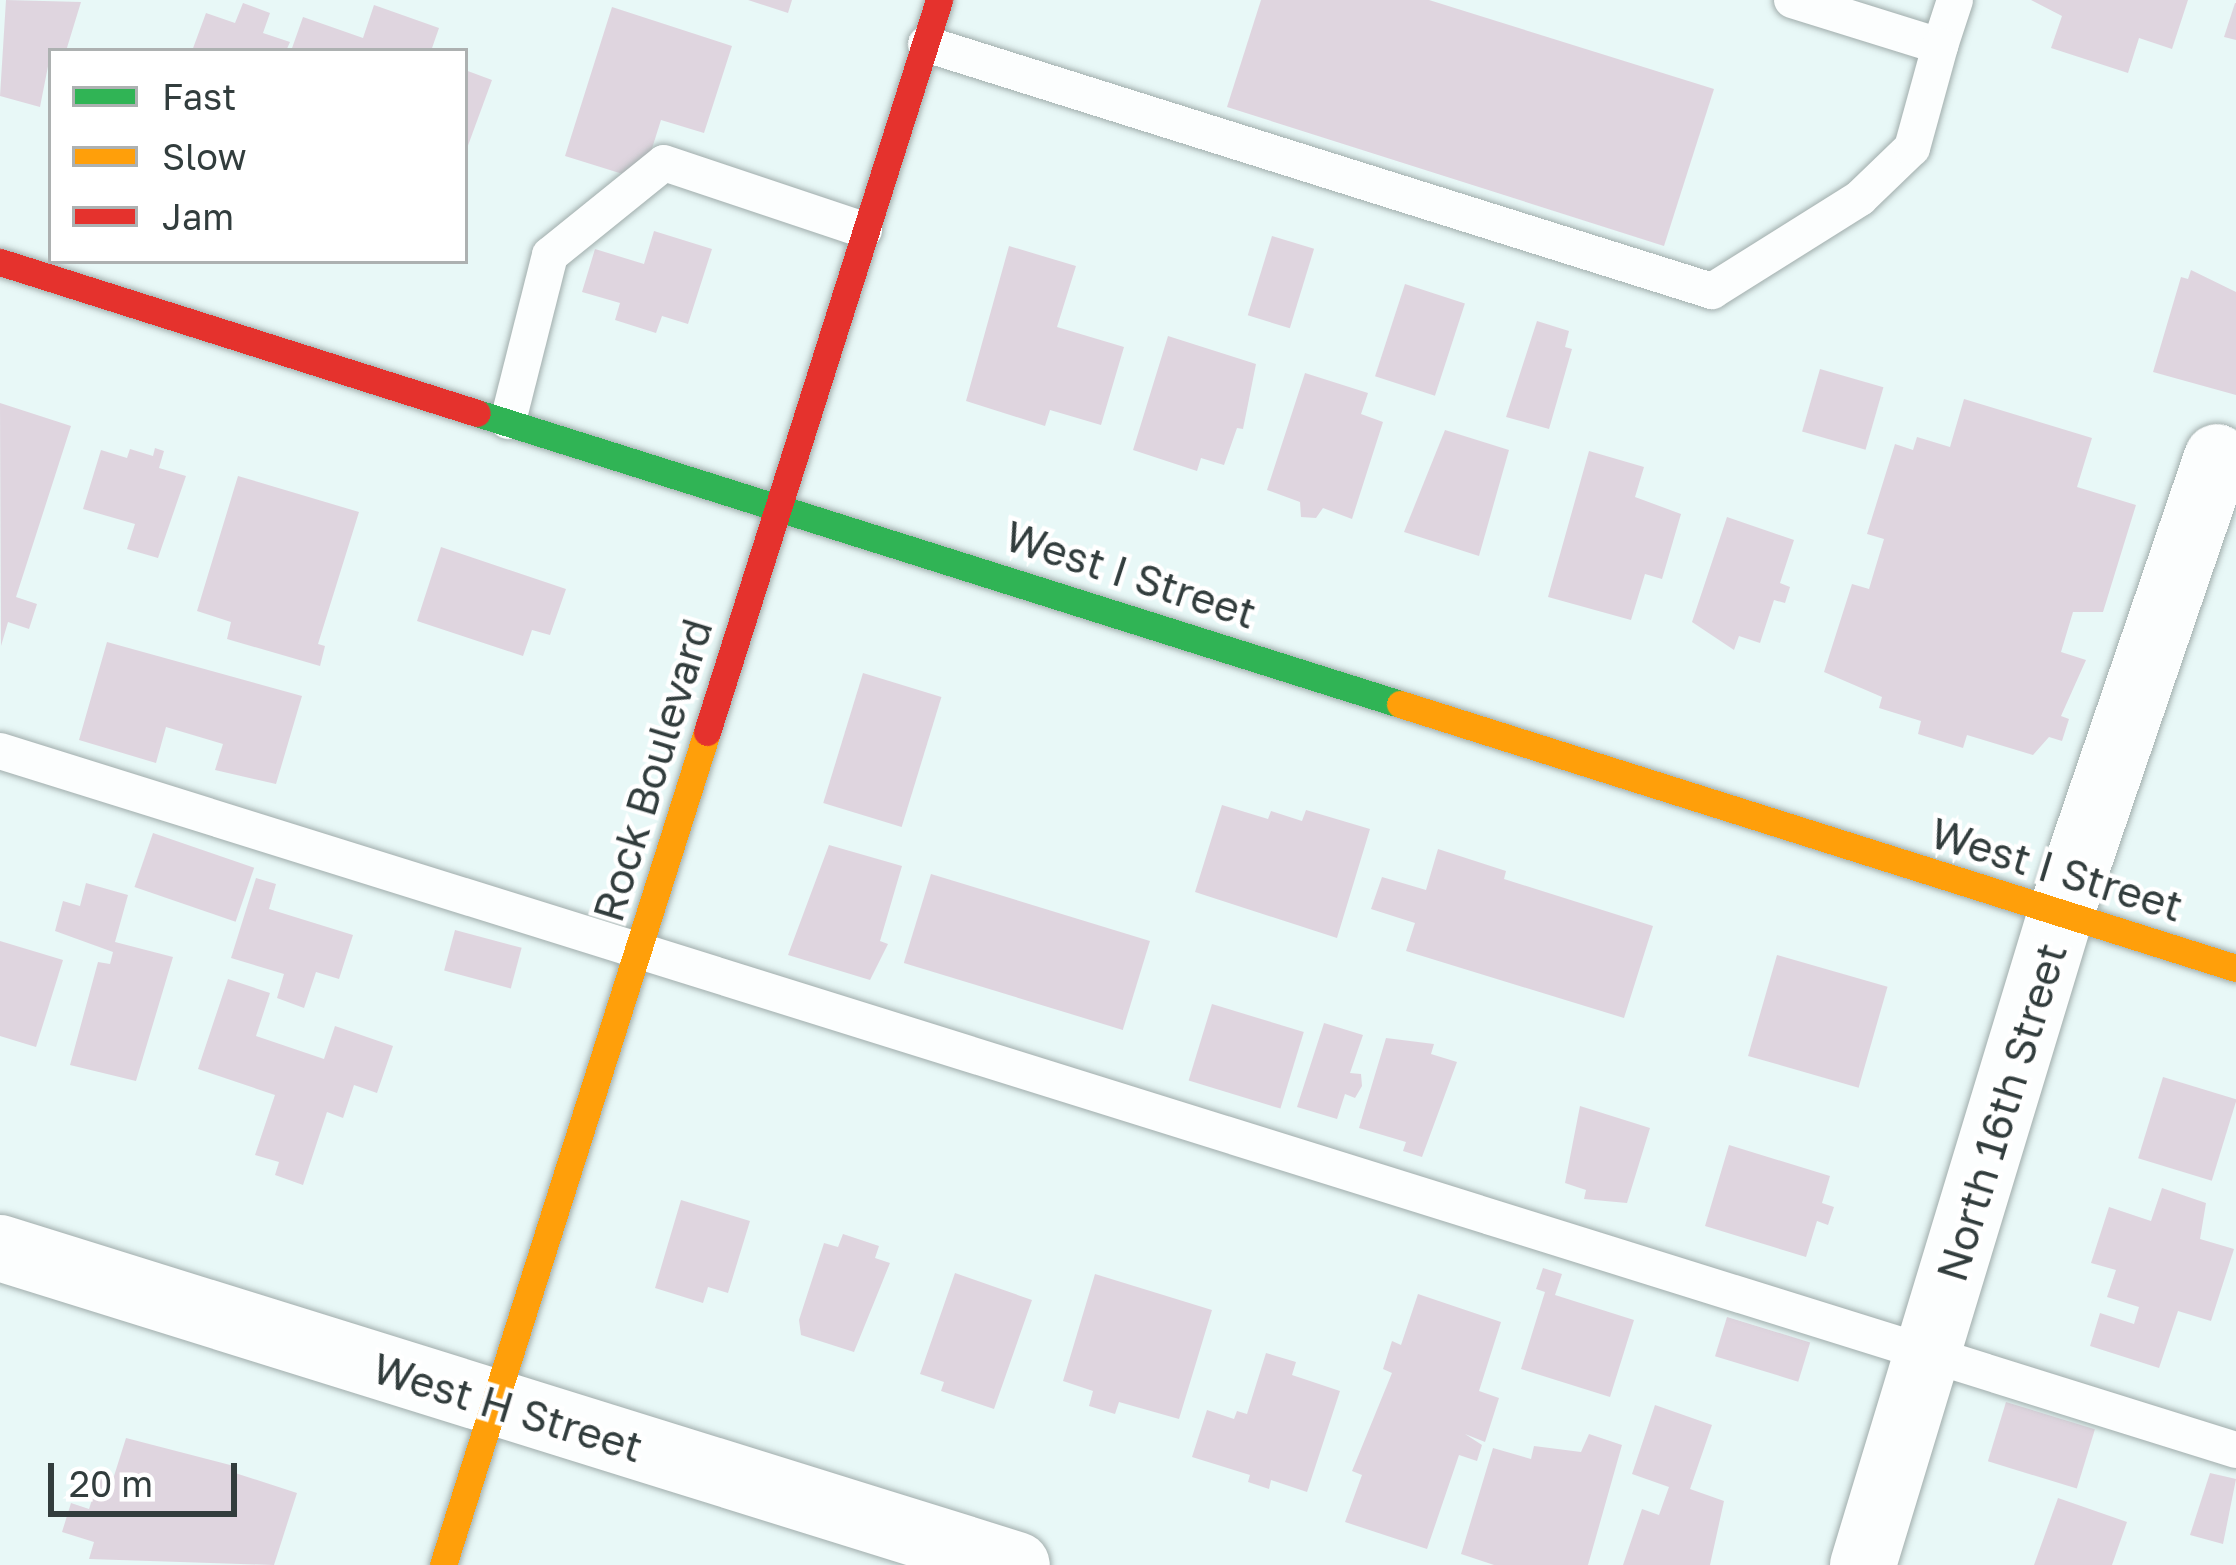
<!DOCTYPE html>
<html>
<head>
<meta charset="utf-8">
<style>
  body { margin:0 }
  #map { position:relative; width:2236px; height:1565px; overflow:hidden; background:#e8f8f7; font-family:"Golos Text",sans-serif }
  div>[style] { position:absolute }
  .building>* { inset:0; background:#dfd5df; transform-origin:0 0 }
  .roads { filter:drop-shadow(0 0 3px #a1adac) drop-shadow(0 0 3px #a1adac) }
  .lane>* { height:36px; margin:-18px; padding:0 18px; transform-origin:18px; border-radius:18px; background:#fcfefe }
  .street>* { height:66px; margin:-33px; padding:0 33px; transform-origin:33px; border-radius:33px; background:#fcfefe }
  .fast>* { height:27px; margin:-13.5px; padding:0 13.5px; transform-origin:13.5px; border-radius:13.5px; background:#30b455 }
  .slow>* { height:27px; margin:-13.5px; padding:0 13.5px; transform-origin:13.5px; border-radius:13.5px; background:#ff9f0a }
  .jam>* { height:27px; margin:-13.5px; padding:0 13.5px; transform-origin:13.5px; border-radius:13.5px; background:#e5322d }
  span { translate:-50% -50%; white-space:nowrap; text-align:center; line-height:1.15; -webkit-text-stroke:9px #fff; paint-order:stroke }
  .street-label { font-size:42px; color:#323d3d }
  .legend { position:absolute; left:48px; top:48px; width:420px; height:216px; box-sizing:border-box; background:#fff; border:3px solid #adb1b1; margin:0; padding:15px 21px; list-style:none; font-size:36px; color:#323d3d }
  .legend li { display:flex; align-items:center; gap:24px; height:60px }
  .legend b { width:60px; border:3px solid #adb1b1 }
  .scale { position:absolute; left:48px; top:1463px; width:189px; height:54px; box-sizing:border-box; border:6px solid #323d3d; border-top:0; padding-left:15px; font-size:36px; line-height:42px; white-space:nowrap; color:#323d3d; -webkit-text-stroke:9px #fff; paint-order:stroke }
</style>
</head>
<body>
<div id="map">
  <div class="building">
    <i style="clip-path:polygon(6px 0,81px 2px,66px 51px,51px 51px,40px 107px,0 96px)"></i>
    <i style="clip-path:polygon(748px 0,792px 0,788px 13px)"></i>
    <i style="clip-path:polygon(1261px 0,1429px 0,1714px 89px,1664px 246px,1227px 107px)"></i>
    <i style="clip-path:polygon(2031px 0,2188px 0,2172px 49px,2139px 38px,2128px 73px,2051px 48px,2062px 16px)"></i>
    <i style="clip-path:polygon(243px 3px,270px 13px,263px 33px,290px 42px,286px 51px,192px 51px,206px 13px,235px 23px)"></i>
    <i style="clip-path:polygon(2235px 3px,2236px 3px,2236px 40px,2224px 37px)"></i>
    <i style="clip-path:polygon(374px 5px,439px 28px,431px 51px,291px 51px,303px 17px,363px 38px)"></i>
    <i style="clip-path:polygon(612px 7px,732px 46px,704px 133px,661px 120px,642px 180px,565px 156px)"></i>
    <i style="clip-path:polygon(465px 70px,492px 80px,466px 151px,465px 151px)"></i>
    <i style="clip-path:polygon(654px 231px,712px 249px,688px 324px,662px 316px,656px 333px,615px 320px,620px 303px,582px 292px,595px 249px,644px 264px)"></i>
    <i style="left:1272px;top:236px;width:44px;height:83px;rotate:17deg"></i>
    <i style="clip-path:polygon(1009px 246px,1076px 266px,1057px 327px,1124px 347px,1101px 425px,1050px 410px,1045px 426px,966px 401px)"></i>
    <i style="clip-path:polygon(2191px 270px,2236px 292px,2236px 395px,2153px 372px,2181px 277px,2188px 279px)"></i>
    <i style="left:1405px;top:284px;width:63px;height:97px;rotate:18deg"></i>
    <i style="clip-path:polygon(1537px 321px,1569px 331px,1565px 347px,1572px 349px,1549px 429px,1506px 417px)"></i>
    <i style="clip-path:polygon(1168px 336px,1256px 364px,1243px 429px,1237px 428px,1224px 465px,1201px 458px,1197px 471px,1133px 450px)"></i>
    <i style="left:1820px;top:369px;width:66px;height:65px;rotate:16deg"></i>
    <i style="clip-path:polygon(1305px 373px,1368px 393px,1361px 414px,1383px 422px,1352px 519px,1323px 508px,1316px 518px,1301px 517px,1300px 502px,1267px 490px)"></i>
    <i style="clip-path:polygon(1964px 399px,2092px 438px,2077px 487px,2136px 505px,2103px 612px,2073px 612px,2061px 652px,2086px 660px,2061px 716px,2069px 719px,2062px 741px,2049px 737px,2033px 755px,1967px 735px,1963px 748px,1918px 734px,1921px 721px,1879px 708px,1882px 697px,1824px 672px,1852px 584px,1869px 589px,1884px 539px,1867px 534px,1895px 444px,1913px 450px,1917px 437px,1950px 447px)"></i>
    <i style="clip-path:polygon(0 403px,71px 426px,16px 597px,37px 604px,29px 629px,8px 622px,1px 646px)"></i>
    <i style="clip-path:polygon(1445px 430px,1509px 450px,1479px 556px,1404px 532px)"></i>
    <i style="clip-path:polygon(155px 448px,164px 451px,159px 468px,186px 476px,158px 558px,127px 549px,135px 524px,83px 509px,101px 450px,127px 458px,130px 449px,153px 456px)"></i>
    <i style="clip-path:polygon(1589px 451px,1644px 467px,1635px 497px,1681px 514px,1662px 579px,1645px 574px,1631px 620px,1548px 597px)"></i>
    <i style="clip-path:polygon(238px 476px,359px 512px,318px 644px,325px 646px,320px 666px,227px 639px,231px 622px,197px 611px)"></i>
    <i style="clip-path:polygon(1727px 517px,1794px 540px,1780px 583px,1790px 587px,1785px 603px,1774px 600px,1760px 643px,1739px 636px,1734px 650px,1692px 622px)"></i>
    <i style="clip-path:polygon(441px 547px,566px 589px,550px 635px,532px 630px,523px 656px,417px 621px)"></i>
    <i style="clip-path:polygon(107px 642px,302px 696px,276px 784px,215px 770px,223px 744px,166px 727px,156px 763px,79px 740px)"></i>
    <i style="left:863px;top:673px;width:82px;height:136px;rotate:17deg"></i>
    <i style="clip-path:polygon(1222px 805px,1268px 819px,1271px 811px,1302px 821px,1306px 810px,1370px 829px,1337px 938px,1195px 892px)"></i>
    <i style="left:153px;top:833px;width:107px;height:57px;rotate:19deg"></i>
    <i style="clip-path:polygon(829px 845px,902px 866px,880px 941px,888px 944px,870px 980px,788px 955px)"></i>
    <i style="clip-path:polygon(1438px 849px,1506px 871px,1504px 879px,1653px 926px,1624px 1018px,1406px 951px,1415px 923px,1371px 909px,1382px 877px,1426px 890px)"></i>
    <i style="left:931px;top:874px;width:229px;height:93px;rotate:17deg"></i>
    <i style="clip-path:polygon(256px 878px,276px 884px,269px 909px,353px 935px,339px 979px,316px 972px,304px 1008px,277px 998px,284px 974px,231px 958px)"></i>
    <i style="clip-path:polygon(86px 883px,128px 895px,115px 942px,173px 957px,136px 1081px,70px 1065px,98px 962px,110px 964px,113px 952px,55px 931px,63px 901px,80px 906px)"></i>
    <i style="left:455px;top:930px;width:69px;height:42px;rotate:15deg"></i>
    <i style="clip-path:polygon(0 941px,63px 960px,36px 1047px,0 1036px)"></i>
    <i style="left:1777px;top:955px;width:115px;height:105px;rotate:16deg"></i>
    <i style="clip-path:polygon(228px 979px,270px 993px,256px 1036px,324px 1059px,335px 1026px,393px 1046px,377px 1093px,354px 1085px,343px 1118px,327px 1112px,303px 1185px,275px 1175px,279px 1162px,255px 1155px,275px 1095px,198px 1069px)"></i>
    <i style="left:1212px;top:1004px;width:96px;height:80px;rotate:17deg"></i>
    <i style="clip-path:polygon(1324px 1023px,1363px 1035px,1350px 1073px,1361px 1074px,1362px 1086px,1355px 1098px,1345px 1094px,1337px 1119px,1297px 1107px)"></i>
    <i style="clip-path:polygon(1386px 1038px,1434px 1044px,1431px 1054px,1457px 1062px,1422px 1157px,1403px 1151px,1406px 1142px,1359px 1128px)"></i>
    <i style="left:2163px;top:1077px;width:77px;height:85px;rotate:17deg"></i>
    <i style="clip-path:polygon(1580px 1106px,1650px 1128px,1627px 1203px,1584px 1199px,1586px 1190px,1565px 1183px)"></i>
    <i style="clip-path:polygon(1729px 1145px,1830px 1176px,1822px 1203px,1834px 1207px,1828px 1225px,1817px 1221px,1806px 1257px,1705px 1226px)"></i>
    <i style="clip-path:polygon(2162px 1188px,2206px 1203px,2200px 1239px,2234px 1249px,2211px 1321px,2178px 1311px,2159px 1368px,2090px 1346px,2100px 1313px,2134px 1324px,2139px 1307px,2107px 1297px,2116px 1270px,2091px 1263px,2109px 1207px,2151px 1221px)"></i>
    <i style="clip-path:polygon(681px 1200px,750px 1221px,728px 1293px,708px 1287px,703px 1303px,655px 1288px)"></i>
    <i style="clip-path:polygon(843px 1234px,879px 1246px,875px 1258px,890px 1263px,854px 1352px,801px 1335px,799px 1320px,824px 1243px,838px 1247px)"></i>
    <i style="clip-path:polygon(1543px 1268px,1562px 1274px,1555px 1295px,1634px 1320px,1610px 1397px,1521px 1369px,1545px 1292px,1536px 1289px)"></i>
    <i style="clip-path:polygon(955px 1273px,1032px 1300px,994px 1409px,941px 1391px,944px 1382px,920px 1374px)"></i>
    <i style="clip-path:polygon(1095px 1274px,1212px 1310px,1179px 1419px,1119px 1402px,1115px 1414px,1089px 1406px,1093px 1391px,1063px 1381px)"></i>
    <i style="clip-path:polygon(1418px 1294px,1501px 1322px,1479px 1391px,1499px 1398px,1485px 1442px,1465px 1434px,1482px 1445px,1477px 1461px,1459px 1455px,1427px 1549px,1345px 1522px,1362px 1475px,1352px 1471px,1392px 1373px,1383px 1369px,1392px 1341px,1401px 1345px)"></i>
    <i style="left:1727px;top:1317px;width:87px;height:41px;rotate:17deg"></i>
    <i style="clip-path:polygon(1266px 1353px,1296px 1362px,1292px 1375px,1340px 1391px,1307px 1492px,1271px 1480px,1269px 1489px,1248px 1482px,1250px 1475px,1192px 1457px,1207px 1410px,1234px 1419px,1237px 1411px,1247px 1414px)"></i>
    <i style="left:2006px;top:1402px;width:93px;height:62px;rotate:17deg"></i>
    <i style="clip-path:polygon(1655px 1405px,1712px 1425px,1690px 1489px,1724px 1501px,1710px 1565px,1623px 1565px,1642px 1509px,1659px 1515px,1669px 1487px,1632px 1474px)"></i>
    <i style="clip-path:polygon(1589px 1434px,1622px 1445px,1588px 1565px,1494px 1565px,1461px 1554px,1493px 1448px,1531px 1459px,1534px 1446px,1581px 1452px)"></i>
    <i style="clip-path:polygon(126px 1438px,234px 1466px,232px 1472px,297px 1493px,274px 1565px,89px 1559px,94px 1542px,62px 1532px,71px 1503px,89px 1509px,101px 1472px,114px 1476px)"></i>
    <i style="clip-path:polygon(2210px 1473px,2236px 1479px,2223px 1544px,2190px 1535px)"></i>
    <i style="clip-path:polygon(2058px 1498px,2127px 1522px,2112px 1565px,2034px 1565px)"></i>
  </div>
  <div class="roads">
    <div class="lane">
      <i style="left:1792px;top:0;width:155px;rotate:17.3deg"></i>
      <i style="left:1940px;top:46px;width:48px;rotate:-71.9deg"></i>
      <i style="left:926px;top:44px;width:824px;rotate:17.45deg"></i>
      <i style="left:1712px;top:291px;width:175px;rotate:-32.1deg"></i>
      <i style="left:1860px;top:198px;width:72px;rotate:-43.9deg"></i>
      <i style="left:1912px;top:148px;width:106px;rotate:-74.6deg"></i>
      <i style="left:508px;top:421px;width:171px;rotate:-75.8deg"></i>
      <i style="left:550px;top:255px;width:146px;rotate:-38.9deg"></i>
      <i style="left:664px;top:163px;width:211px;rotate:18.5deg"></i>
      <i style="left:0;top:751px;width:2343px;rotate:17.36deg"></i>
    </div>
    <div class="street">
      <i style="left:0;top:1248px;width:1065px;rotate:17.31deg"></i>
      <i style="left:1863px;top:1565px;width:678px;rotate:-73.11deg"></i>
      <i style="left:2060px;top:916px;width:485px;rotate:-71.1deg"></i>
    </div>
    <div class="fast">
      <i style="left:477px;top:413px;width:968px;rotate:17.5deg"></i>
    </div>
    <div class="slow">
      <i style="left:1400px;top:704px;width:877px;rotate:17.53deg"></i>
      <i style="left:443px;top:1565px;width:874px;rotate:-72.42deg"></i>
    </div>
    <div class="jam">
      <i style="left:0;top:262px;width:500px;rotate:17.57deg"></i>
      <i style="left:707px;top:732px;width:768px;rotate:-72.41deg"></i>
    </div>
  </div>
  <div class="street-label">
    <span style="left:1131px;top:574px;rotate:18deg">West I Street</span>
    <span style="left:652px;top:770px;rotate:-73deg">Rock Boulevard</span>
    <span style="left:2057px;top:869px;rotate:17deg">West I Street</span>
    <span style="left:2001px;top:1112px;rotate:-73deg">North 16th Street</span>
    <span style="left:508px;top:1407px;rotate:17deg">West H Street</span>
  </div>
  <ul class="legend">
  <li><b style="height:15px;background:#30b455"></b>Fast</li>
  <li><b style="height:15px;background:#ff9f0a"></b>Slow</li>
  <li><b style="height:15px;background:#e5322d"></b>Jam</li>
  </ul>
  <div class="scale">20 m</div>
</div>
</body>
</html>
